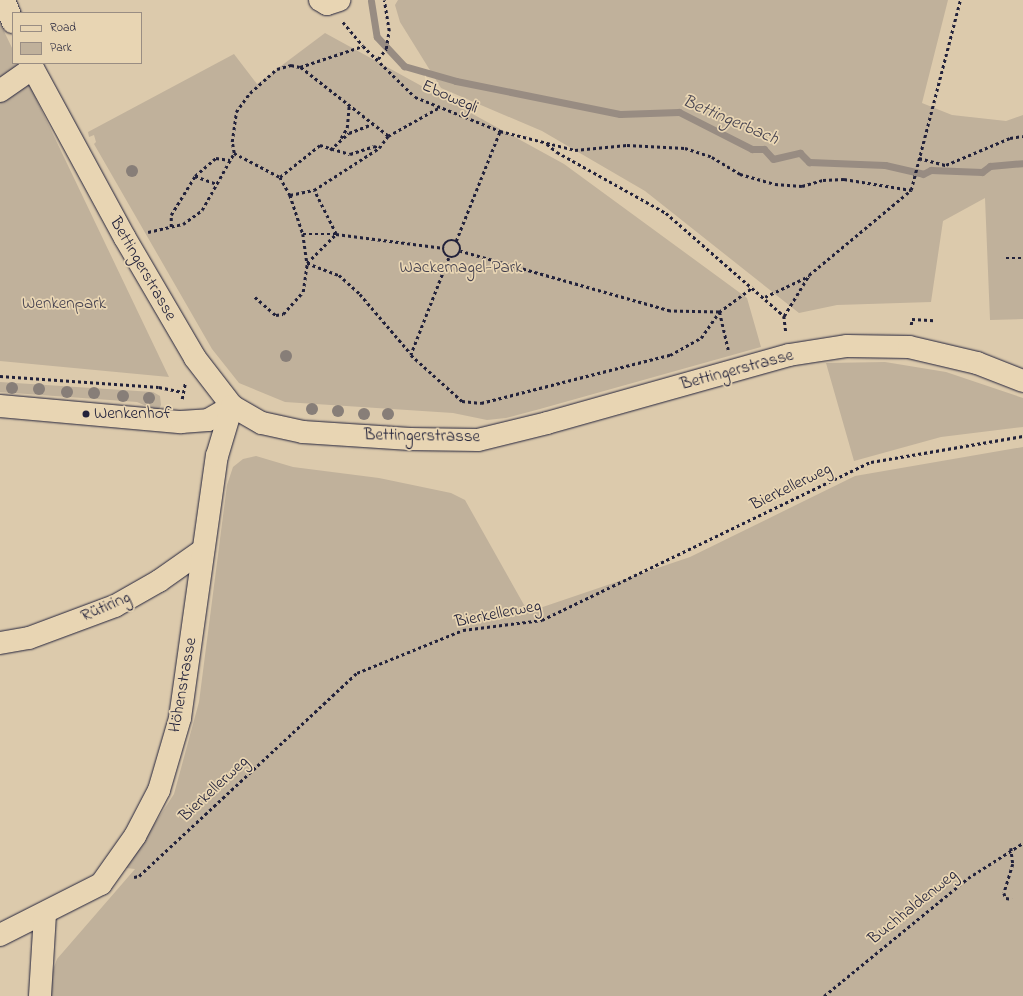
<!DOCTYPE html>
<html>
<head>
<meta charset="utf-8">
<style>
  body { margin:0 }
  #map { position:relative; width:1023px; height:996px; overflow:hidden; background:#dccaac; font-family:"Indie Flower",sans-serif }
  div>[style] { position:absolute }
  .green>* { inset:0; background:#c0b19b }
  .stream>* { height:7px; margin:-3.5px; padding:0 3.5px; transform-origin:3.5px; border-radius:3.5px; background:#988c82 }
  .path>* { height:2.5px; margin-top:-1.25px; transform-origin:0; background:repeating-linear-gradient(90deg,#22223b 0 3px,transparent 0 6px) }
  .path>.ring { margin:-1.25px; padding:0; box-sizing:content-box; background:none; border:2.5px solid #22223b; border-radius:50% }
  .roads { filter:drop-shadow(0 0 1px #22223b) drop-shadow(0 0 1px #22223b) }
  .minor>* { height:22px; margin:-11px; padding:0 11px; transform-origin:11px; border-radius:11px; background:#e8d5b3 }
  .trees>* { width:12px; height:12px; margin:-6px; border-radius:50%; background:#877e78 }
  .dots>* { width:11px; height:11px; translate:-50% -50%; box-sizing:border-box; border:2px solid #e8d5b3; border-radius:50% }
  span { translate:-50% -50%; white-space:nowrap; text-align:center; line-height:1.15; -webkit-text-stroke:3.5px #e8d5b3; paint-order:stroke }
  .street-label { font-size:17px; color:#22223b }
  .park-label { font-size:17px; color:#423f4e }
  .poi-label { font-size:17px; color:#22223b }
  .left { translate:0 -50%; text-align:left }
  .water-label { font-size:18px; color:#454250; font-style:italic }
  .legend { position:absolute; left:12px; top:12px; width:130px; height:52px; box-sizing:border-box; background:#e8d5b3; border:1px solid #998d83; margin:0; padding:5px 7px; list-style:none; font-size:12px; color:#22223b }
  .legend li { display:flex; align-items:center; gap:8px; height:20px }
  .legend b { width:20px; border:1px solid #998d83 }
</style>
</head>
<body>
<div id="map">
  <div class="green">
    <i style="clip-path:polygon(398px 0,948px 0,922px 103px,952px 115px,1006px 121px,1023px 115px,1023px 319px,990px 320px,985px 198px,943px 221px,931px 302px,837px 305px,799px 313px,645px 191px,542px 131px,441px 88px,400px 22px,395px 5px)"></i>
    <i style="clip-path:polygon(0 23px,13px 50px,13px 63px,19px 63px,169px 377px,0 361px)"></i>
    <i style="clip-path:polygon(325px 33px,564px 164px,747px 298px,761px 347px,540px 409px,506px 418px,487px 420px,453px 413px,285px 402px,239px 383px,212px 349px,94px 144px,96px 142px,94px 135px,89px 137px,88px 132px,234px 54px,257px 84px)"></i>
    <i style="clip-path:polygon(885px 362px,946px 372px,1023px 398px,1023px 427px,941px 437px,854px 461px,826px 363px)"></i>
    <i style="clip-path:polygon(0 382px,153px 392px,160px 396px,161px 405px,158px 411px,137px 402px,0 392px)"></i>
    <i style="clip-path:polygon(1023px 447px,1023px 996px,43px 996px,57px 959px,135px 869px,126px 868px,174px 794px,199px 702px,227px 485px,233px 467px,243px 459px,256px 456px,293px 467px,379px 478px,451px 493px,465px 500px,528px 612px,690px 557px,855px 476px)"></i>
  </div>
  <div class="stream">
    <i style="left:371px;top:1px;width:36px;rotate:81deg"></i>
    <i style="left:377px;top:37px;width:40px;rotate:47deg"></i>
    <i style="left:404px;top:66px;width:54px;rotate:16.1deg"></i>
    <i style="left:456px;top:81px;width:167px;rotate:11.4deg"></i>
    <i style="left:620px;top:114px;width:59px;rotate:-1.9deg"></i>
    <i style="left:679px;top:112px;width:82px;rotate:26.9deg"></i>
    <i style="left:752px;top:149px;width:12px"></i>
    <i style="left:764px;top:149px;width:13px;rotate:48deg"></i>
    <i style="left:773px;top:159px;width:28px;rotate:-13deg"></i>
    <i style="left:800px;top:153px;width:13px;rotate:45deg"></i>
    <i style="left:809px;top:162px;width:76px;rotate:2.3deg"></i>
    <i style="left:885px;top:165px;width:39px;rotate:13deg"></i>
    <i style="left:923px;top:174px;width:9px;rotate:-27deg"></i>
    <i style="left:931px;top:170px;width:51px;rotate:2.2deg"></i>
    <i style="left:982px;top:172px;width:10px;rotate:-37deg"></i>
    <i style="left:990px;top:166px;width:33px;rotate:-5deg"></i>
  </div>
  <div class="path">
    <i style="left:343px;top:22px;width:31px;rotate:50deg"></i>
    <i style="left:363px;top:46px;width:73px;rotate:44.4deg"></i>
    <i style="left:415px;top:97px;width:92px;rotate:21.8deg"></i>
    <i style="left:500px;top:131px;width:77px;rotate:14.2deg"></i>
    <i style="left:575px;top:150px;width:52px;rotate:-5.5deg"></i>
    <i style="left:627px;top:145px;width:58px;rotate:3deg"></i>
    <i style="left:685px;top:148px;width:28px;rotate:18deg"></i>
    <i style="left:712px;top:157px;width:33px;rotate:31deg"></i>
    <i style="left:740px;top:174px;width:36px;rotate:16deg"></i>
    <i style="left:775px;top:184px;width:27px;rotate:4deg"></i>
    <i style="left:802px;top:186px;width:22px;rotate:-16deg"></i>
    <i style="left:823px;top:180px;width:21px;rotate:-3deg"></i>
    <i style="left:844px;top:179px;width:68px;rotate:9.3deg"></i>
    <i style="left:378px;top:59px;width:13px;rotate:-51deg"></i>
    <i style="left:386px;top:49px;width:18px;rotate:-81deg"></i>
    <i style="left:389px;top:31px;width:31px;rotate:-99deg"></i>
    <i style="left:388px;top:136px;width:60px;rotate:-29.1deg"></i>
    <i style="left:341px;top:138px;width:12px;rotate:-59deg"></i>
    <i style="left:347px;top:128px;width:22px;rotate:-85deg"></i>
    <i style="left:547px;top:144px;width:13px;rotate:39deg"></i>
    <i style="left:557px;top:152px;width:125px;rotate:29.2deg"></i>
    <i style="left:666px;top:213px;width:157px;rotate:41.1deg"></i>
    <i style="left:784px;top:316px;width:17px;rotate:83deg"></i>
    <i style="left:330px;top:150px;width:25px;rotate:-42deg"></i>
    <i style="left:349px;top:133px;width:25px;rotate:-21deg"></i>
    <i style="left:234px;top:153px;width:52px;rotate:27.6deg"></i>
    <i style="left:280px;top:177px;width:21px;rotate:61deg"></i>
    <i style="left:290px;top:195px;width:41px;rotate:71.6deg"></i>
    <i style="left:303px;top:234px;width:33px"></i>
    <i style="left:336px;top:234px;width:49px;rotate:-116.6deg"></i>
    <i style="left:314px;top:190px;width:77px;rotate:-32.9deg"></i>
    <i style="left:379px;top:148px;width:15px;rotate:-53deg"></i>
    <i style="left:388px;top:136px;width:112px;rotate:-141.9deg"></i>
    <i style="left:919px;top:158px;width:28px;rotate:15deg"></i>
    <i style="left:946px;top:165px;width:69px;rotate:-22.9deg"></i>
    <i style="left:1010px;top:138px;width:13px;rotate:-9deg"></i>
    <i style="left:195px;top:176px;width:23px;rotate:20deg"></i>
    <i style="left:280px;top:177px;width:51px;rotate:-38.7deg"></i>
    <i style="left:320px;top:145px;width:31px;rotate:17deg"></i>
    <i style="left:350px;top:154px;width:25px;rotate:-18deg"></i>
    <i style="left:374px;top:146px;width:5px;rotate:22deg"></i>
    <i style="left:290px;top:195px;width:25px;rotate:-12deg"></i>
    <i style="left:171px;top:227px;width:12px;rotate:-90deg"></i>
    <i style="left:171px;top:215px;width:46px;rotate:-58.4deg"></i>
    <i style="left:195px;top:176px;width:28px;rotate:-41deg"></i>
    <i style="left:216px;top:158px;width:14px;rotate:8deg"></i>
    <i style="left:148px;top:232px;width:36px;rotate:-13deg"></i>
    <i style="left:183px;top:224px;width:24px;rotate:-36deg"></i>
    <i style="left:202px;top:210px;width:65px;rotate:-60.7deg"></i>
    <i style="left:234px;top:153px;width:11px;rotate:-100deg"></i>
    <i style="left:232px;top:142px;width:30px;rotate:-82deg"></i>
    <i style="left:236px;top:112px;width:24px;rotate:-54deg"></i>
    <i style="left:250px;top:93px;width:36px;rotate:-42deg"></i>
    <i style="left:277px;top:69px;width:15px;rotate:-16deg"></i>
    <i style="left:291px;top:65px;width:9px;rotate:13deg"></i>
    <i style="left:300px;top:67px;width:66px;rotate:-18.4deg"></i>
    <i style="left:303px;top:234px;width:29px;rotate:82deg"></i>
    <i style="left:307px;top:263px;width:34px;rotate:21deg"></i>
    <i style="left:339px;top:275px;width:28px;rotate:42deg"></i>
    <i style="left:360px;top:294px;width:79px;rotate:49.6deg"></i>
    <i class="ring" style="left:443px;top:240px;width:15.5px;height:15.5px"></i>
    <i style="left:456px;top:241px;width:118px;rotate:-68.2deg"></i>
    <i style="left:449px;top:258px;width:104px;rotate:111.4deg"></i>
    <i style="left:411px;top:355px;width:69px;rotate:42deg"></i>
    <i style="left:462px;top:401px;width:19px;rotate:6deg"></i>
    <i style="left:481px;top:403px;width:195px;rotate:-14.3deg"></i>
    <i style="left:670px;top:355px;width:35px;rotate:-29deg"></i>
    <i style="left:701px;top:338px;width:32px;rotate:-55deg"></i>
    <i style="left:719px;top:312px;width:49px;rotate:-178.8deg"></i>
    <i style="left:670px;top:311px;width:218px;rotate:-164.1deg"></i>
    <i style="left:1006px;top:258px;width:17px"></i>
    <i style="left:255px;top:297px;width:28px;rotate:41deg"></i>
    <i style="left:276px;top:315px;width:7px;rotate:-8deg"></i>
    <i style="left:283px;top:314px;width:30px;rotate:-48deg"></i>
    <i style="left:303px;top:292px;width:29px;rotate:-82deg"></i>
    <i style="left:307px;top:263px;width:41px;rotate:-45deg"></i>
    <i style="left:336px;top:234px;width:109px;rotate:7.4deg"></i>
    <i style="left:765px;top:297px;width:49px;rotate:-25.5deg"></i>
    <i style="left:784px;top:316px;width:48px;rotate:-58.6deg"></i>
    <i style="left:809px;top:275px;width:133px;rotate:-39.8deg"></i>
    <i style="left:911px;top:190px;width:196px;rotate:-75.5deg"></i>
    <i style="left:911px;top:325px;width:6px;rotate:-81deg"></i>
    <i style="left:912px;top:319px;width:22px;rotate:3deg"></i>
    <i style="left:728px;top:350px;width:39px;rotate:-103deg"></i>
    <i style="left:719px;top:312px;width:42px;rotate:-36.3deg"></i>
    <i style="left:0;top:376px;width:159px;rotate:4deg"></i>
    <i style="left:159px;top:387px;width:24px;rotate:12deg"></i>
    <i style="left:182px;top:399px;width:16px;rotate:-79deg"></i>
    <i style="left:1011px;top:848px;width:16px;rotate:83deg"></i>
    <i style="left:1013px;top:864px;width:30px;rotate:107deg"></i>
    <i style="left:1004px;top:893px;width:5px;rotate:68deg"></i>
    <i style="left:1006px;top:898px;width:6px;rotate:9deg"></i>
    <i style="left:134px;top:877px;width:5px;rotate:-11deg"></i>
    <i style="left:139px;top:876px;width:298px;rotate:-43deg"></i>
    <i style="left:357px;top:673px;width:114px;rotate:-22.1deg"></i>
    <i style="left:463px;top:630px;width:80px;rotate:-7.2deg"></i>
    <i style="left:542px;top:620px;width:365px;rotate:-25.7deg"></i>
    <i style="left:871px;top:462px;width:154px;rotate:-9.7deg"></i>
    <i style="left:824px;top:996px;width:186px;rotate:-39.3deg"></i>
    <i style="left:968px;top:878px;width:65px;rotate:-32.5deg"></i>
  </div>
  <div class="roads">
    <div class="minor">
      <i style="left:4px;top:0;width:24px;rotate:68deg"></i>
      <i style="left:320px;top:0;width:8px;rotate:30deg"></i>
      <i style="left:327px;top:4px;width:13px;rotate:-18deg"></i>
      <i style="left:30px;top:63px;width:199px;rotate:61.5deg"></i>
      <i style="left:125px;top:238px;width:139px;rotate:59.7deg"></i>
      <i style="left:195px;top:358px;width:61px;rotate:52.4deg"></i>
      <i style="left:232px;top:406px;width:34px;rotate:30deg"></i>
      <i style="left:262px;top:423px;width:42px;rotate:12.4deg"></i>
      <i style="left:303px;top:432px;width:107px;rotate:3.7deg"></i>
      <i style="left:410px;top:439px;width:68px;rotate:0.8deg"></i>
      <i style="left:478px;top:440px;width:71px;rotate:-13.8deg"></i>
      <i style="left:547px;top:423px;width:251px;rotate:-15.7deg"></i>
      <i style="left:789px;top:355px;width:59px;rotate:-8.8deg"></i>
      <i style="left:847px;top:346px;width:62px;rotate:0.9deg"></i>
      <i style="left:909px;top:347px;width:70px;rotate:13.2deg"></i>
      <i style="left:977px;top:363px;width:49px;rotate:21.4deg"></i>
      <i style="left:0;top:91px;width:40px;rotate:-34.9deg"></i>
      <i style="left:0;top:406px;width:182px;rotate:5.1deg"></i>
      <i style="left:181px;top:422px;width:27px;rotate:-4deg"></i>
      <i style="left:208px;top:420px;width:28px;rotate:-30deg"></i>
      <i style="left:0;top:643px;width:29px;rotate:-10deg"></i>
      <i style="left:29px;top:638px;width:92px;rotate:-20.4deg"></i>
      <i style="left:115px;top:606px;width:51px;rotate:-29.6deg"></i>
      <i style="left:159px;top:581px;width:54px;rotate:-35.2deg"></i>
      <i style="left:0;top:935px;width:113px;rotate:-26.8deg"></i>
      <i style="left:101px;top:884px;width:59px;rotate:-54.7deg"></i>
      <i style="left:135px;top:836px;width:52px;rotate:-62.4deg"></i>
      <i style="left:159px;top:790px;width:75px;rotate:-73.7deg"></i>
      <i style="left:180px;top:718px;width:265px;rotate:-82deg"></i>
      <i style="left:217px;top:456px;width:52px;rotate:-73.3deg"></i>
      <i style="left:40px;top:996px;width:82px;rotate:-86.5deg"></i>
    </div>
  </div>
  <div class="trees">
    <i style="left:132px;top:171px"></i>
    <i style="left:286px;top:356px"></i>
    <i style="left:12px;top:388px"></i>
    <i style="left:39px;top:389px"></i>
    <i style="left:67px;top:392px"></i>
    <i style="left:94px;top:393px"></i>
    <i style="left:123px;top:396px"></i>
    <i style="left:149px;top:398px"></i>
    <i style="left:312px;top:409px"></i>
    <i style="left:338px;top:411px"></i>
    <i style="left:364px;top:414px"></i>
    <i style="left:388px;top:414px"></i>
  </div>
  <div class="dots">
    <i style="left:86px;top:414px;background:#22223b"></i>
  </div>
  <div class="street-label">
    <span style="left:450px;top:97px;rotate:24deg">Ebowegli</span>
    <span style="left:143px;top:269px;rotate:60deg">Bettingerstrasse</span>
    <span style="left:737px;top:370px;rotate:-15deg">Bettingerstrasse</span>
    <span style="left:422px;top:436px;rotate:1deg">Bettingerstrasse</span>
    <span style="left:791px;top:487px;rotate:-26deg">Bierkellerweg</span>
    <span style="left:106px;top:607px;rotate:-24deg">Rütiring</span>
    <span style="left:498px;top:614px;rotate:-11deg">Bierkellerweg</span>
    <span style="left:183px;top:685px;rotate:-80deg">Höhenstrasse</span>
    <span style="left:214px;top:789px;rotate:-43deg">Bierkellerweg</span>
    <span style="left:913px;top:907px;rotate:-39deg">Buchhaldenweg</span>
  </div>
  <div class="park-label">
    <span style="left:461px;top:268px">Wackernagel-Park</span>
    <span style="left:64px;top:304px">Wenkenpark</span>
  </div>
  <div class="poi-label">
    <span class="left" style="left:94px;top:414px">Wenkenhof</span>
  </div>
  <div class="water-label">
    <span style="left:730px;top:121px;rotate:23deg">Bettingerbach</span>
  </div>
  <ul class="legend">
  <li><b style="height:5px;background:#e8d5b3"></b>Road</li>
  <li><b style="height:11px;background:#c0b19b"></b>Park</li>
  </ul>
</div>
</body>
</html>
